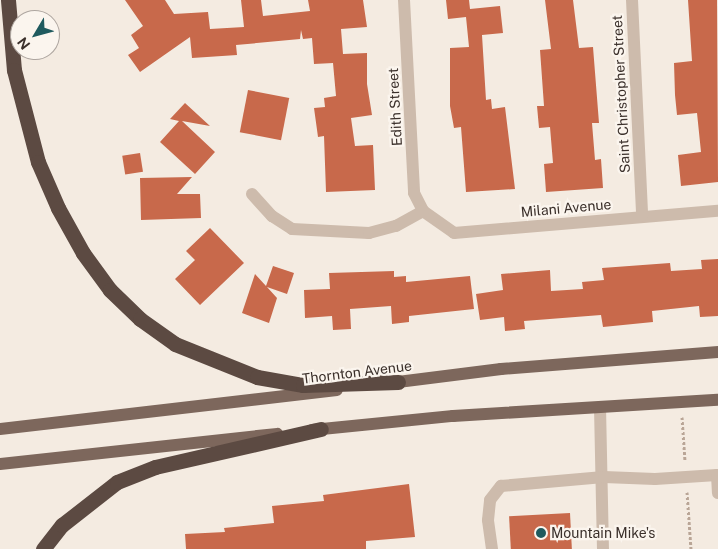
<!DOCTYPE html>
<html>
<head>
<meta charset="utf-8">
<style>
  body { margin:0 }
  #map { position:relative; width:718px; height:549px; overflow:hidden; background:#f4ebe1; font-family:"Public Sans",sans-serif }
  div>[style] { position:absolute }
  .building>* { inset:0; background:#c8694b; transform-origin:0 0 }
  .path>* { height:3px; margin-top:-1.5px; transform-origin:0; background:repeating-linear-gradient(90deg,#b9a596 0 2.5px,transparent 0 5px) }
  .minor>* { height:12px; margin:-6px; padding:0 6px; transform-origin:6px; border-radius:6px; background:#cdbbac }
  .major>* { height:12px; margin:-6px; padding:0 6px; transform-origin:6px; border-radius:6px; background:#7d675c }
  .highway>* { height:15px; margin:-7.5px; padding:0 7.5px; transform-origin:7.5px; border-radius:7.5px; background:#5c4a42 }
  .dots>* { width:14px; height:14px; translate:-50% -50%; box-sizing:border-box; border:2px solid #fbf5ee; border-radius:50% }
  span { translate:-50% -50%; white-space:nowrap; text-align:center; line-height:1.15; -webkit-text-stroke:4.5px #fbf5ee; paint-order:stroke }
  .street-label { font-size:14px; color:#3b302b }
  .poi-label { font-size:14px; color:#3b302b }
  .left { translate:0 -50%; text-align:left }
  .north { position:absolute; left:10px; top:10px; width:50px; height:50px; box-sizing:border-box; background:#fbf5ee; border:1px solid #aea6a0; border-radius:50%; rotate:233deg; font-size:14px; font-weight:700; line-height:20px; text-align:center; color:#3b302b }
  .north::after { content:''; display:block; margin:auto; width:18px; height:22px; background:#1f5a5e; clip-path:polygon(50% 0,100% 100%,50% 72%,0 100%) }
</style>
</head>
<body>
<div id="map">
  <div class="building">
    <i style="clip-path:polygon(125px 0,165px 0,174px 14px,208px 12px,210px 29px,244px 27px,241px 0,261px 0,263px 16px,310px 11px,308px 0,363px 0,367px 27px,341px 29px,343px 54px,367px 53px,367px 84px,372px 115px,351px 118px,355px 146px,373px 145px,375px 190px,326px 192px,324px 136px,318px 137px,314px 108px,325px 107px,324px 98px,336px 96px,333px 63px,314px 64px,312px 38px,303px 39px,301px 30px,300px 39px,236px 45px,237px 55px,192px 58px,190px 37px,140px 72px,128px 55px,139px 48px,131px 35px,143px 26px)"></i>
    <i style="clip-path:polygon(446px 0,469px 0,470px 9px,500px 6px,503px 33px,482px 35px,486px 100px,491px 99px,492px 109px,505px 107px,515px 189px,466px 192px,461px 127px,454px 128px,450px 106px,450px 48px,469px 47px,466px 17px,448px 19px)"></i>
    <i style="clip-path:polygon(545px 0,573px 0,579px 48px,593px 47px,599px 123px,592px 123px,595px 160px,601px 159px,603px 188px,546px 192px,544px 164px,553px 163px,550px 127px,539px 128px,537px 106px,544px 106px,540px 50px,551px 49px)"></i>
    <i style="clip-path:polygon(688px 0,717px 0,718px 182px,681px 186px,678px 155px,701px 152px,697px 113px,677px 115px,675px 95px,674px 63px,692px 61px)"></i>
    <i style="left:248px;top:90px;width:42px;height:43px;rotate:11deg"></i>
    <i style="clip-path:polygon(185px 103px,210px 126px,182px 121px,215px 152px,195px 174px,160px 142px,179px 121px,170px 119px)"></i>
    <i style="left:140px;top:153px;width:19px;height:18px;rotate:81deg"></i>
    <i style="clip-path:polygon(192px 177px,177px 194px,200px 194px,201px 218px,141px 220px,140px 178px)"></i>
    <i style="clip-path:polygon(210px 228px,244px 263px,200px 305px,175px 279px,195px 260px,186px 251px)"></i>
    <i style="clip-path:polygon(718px 259px,718px 316px,700px 317px,699px 306px,652px 311px,653px 322px,603px 327px,601px 315px,524px 321px,525px 329px,505px 331px,504px 317px,480px 320px,476px 294px,503px 290px,501px 274px,550px 270px,551px 291px,583px 289px,582px 282px,604px 280px,602px 268px,670px 263px,671px 271px,702px 269px,701px 260px)"></i>
    <i style="clip-path:polygon(273px 266px,294px 273px,287px 294px,267px 287px,277px 298px,269px 323px,242px 313px,255px 274px,266px 286px)"></i>
    <i style="clip-path:polygon(394px 271px,394px 277px,406px 276px,406px 282px,470px 276px,474px 309px,409px 316px,409px 322px,392px 324px,391px 306px,350px 309px,351px 329px,333px 330px,332px 316px,305px 318px,304px 290px,330px 289px,329px 273px)"></i>
    <i style="clip-path:polygon(409px 484px,415px 537px,366px 541px,366px 549px,186px 549px,185px 534px,225px 532px,224px 528px,274px 523px,272px 506px,324px 501px,323px 495px)"></i>
    <i style="left:570px;top:513px;width:36px;height:61px;rotate:87deg"></i>
  </div>
  <div class="path">
    <i style="left:682px;top:417px;width:44px;rotate:86.1deg"></i>
    <i style="left:687px;top:492px;width:57px;rotate:86deg"></i>
  </div>
  <div class="minor">
    <i style="left:404px;top:0;width:193px;rotate:87deg"></i>
    <i style="left:414px;top:193px;width:20px;rotate:63deg"></i>
    <i style="left:423px;top:211px;width:38px;rotate:35deg"></i>
    <i style="left:454px;top:233px;width:265px;rotate:-4.8deg"></i>
    <i style="left:632px;top:0;width:216px;rotate:87.3deg"></i>
    <i style="left:252px;top:194px;width:30px;rotate:48deg"></i>
    <i style="left:272px;top:216px;width:24px;rotate:33deg"></i>
    <i style="left:292px;top:229px;width:77px;rotate:3deg"></i>
    <i style="left:369px;top:233px;width:28px;rotate:-15deg"></i>
    <i style="left:396px;top:226px;width:31px;rotate:-29deg"></i>
    <i style="left:600px;top:407px;width:142px;rotate:88.8deg"></i>
    <i style="left:492px;top:549px;width:29px;rotate:-98deg"></i>
    <i style="left:488px;top:520px;width:20px;rotate:-84deg"></i>
    <i style="left:490px;top:500px;width:18px;rotate:-52deg"></i>
    <i style="left:501px;top:486px;width:103px;rotate:-5deg"></i>
    <i style="left:604px;top:477px;width:51px;rotate:2.2deg"></i>
    <i style="left:655px;top:479px;width:62px;rotate:-3.7deg"></i>
    <i style="left:717px;top:475px;width:18px;rotate:87deg"></i>
  </div>
  <div class="major">
    <i style="left:390px;top:383px;width:112px;rotate:-7.2deg"></i>
    <i style="left:501px;top:369px;width:218px;rotate:-4.5deg"></i>
    <i style="left:0;top:429px;width:339px;rotate:-6.6deg"></i>
    <i style="left:312px;top:430px;width:142px;rotate:-5.7deg"></i>
    <i style="left:453px;top:416px;width:265px;rotate:-3.5deg"></i>
    <i style="left:0;top:464px;width:279px;rotate:-6.2deg"></i>
  </div>
  <div class="highway">
    <i style="left:8px;top:0;width:70px;rotate:85.1deg"></i>
    <i style="left:14px;top:70px;width:95px;rotate:75.4deg"></i>
    <i style="left:38px;top:162px;width:50px;rotate:66.5deg"></i>
    <i style="left:58px;top:208px;width:51px;rotate:60.9deg"></i>
    <i style="left:83px;top:253px;width:46px;rotate:53.9deg"></i>
    <i style="left:110px;top:290px;width:42px;rotate:44deg"></i>
    <i style="left:140px;top:319px;width:43px;rotate:35.5deg"></i>
    <i style="left:175px;top:344px;width:88px;rotate:21.9deg"></i>
    <i style="left:257px;top:377px;width:47px;rotate:9.9deg"></i>
    <i style="left:303px;top:385px;width:95px;rotate:-1.8deg"></i>
    <i style="left:43px;top:549px;width:31px;rotate:-52deg"></i>
    <i style="left:62px;top:525px;width:70px;rotate:-38deg"></i>
    <i style="left:117px;top:482px;width:41px;rotate:-21.5deg"></i>
    <i style="left:155px;top:467px;width:170px;rotate:-12.9deg"></i>
  </div>
  <div class="dots">
    <i style="left:541px;top:533px;background:#1f5a5e"></i>
  </div>
  <div class="street-label">
    <span style="left:621px;top:94px;rotate:-93deg">Saint Christopher Street</span>
    <span style="left:395px;top:107px;rotate:-93deg">Edith Street</span>
    <span style="left:566px;top:208px;rotate:-5deg">Milani Avenue</span>
    <span style="left:357px;top:372px;rotate:-7deg">Thornton Avenue</span>
  </div>
  <div class="poi-label">
    <span class="left" style="left:551px;top:533px">Mountain Mike's</span>
  </div>
  <div class="north">N</div>
</div>
</body>
</html>
